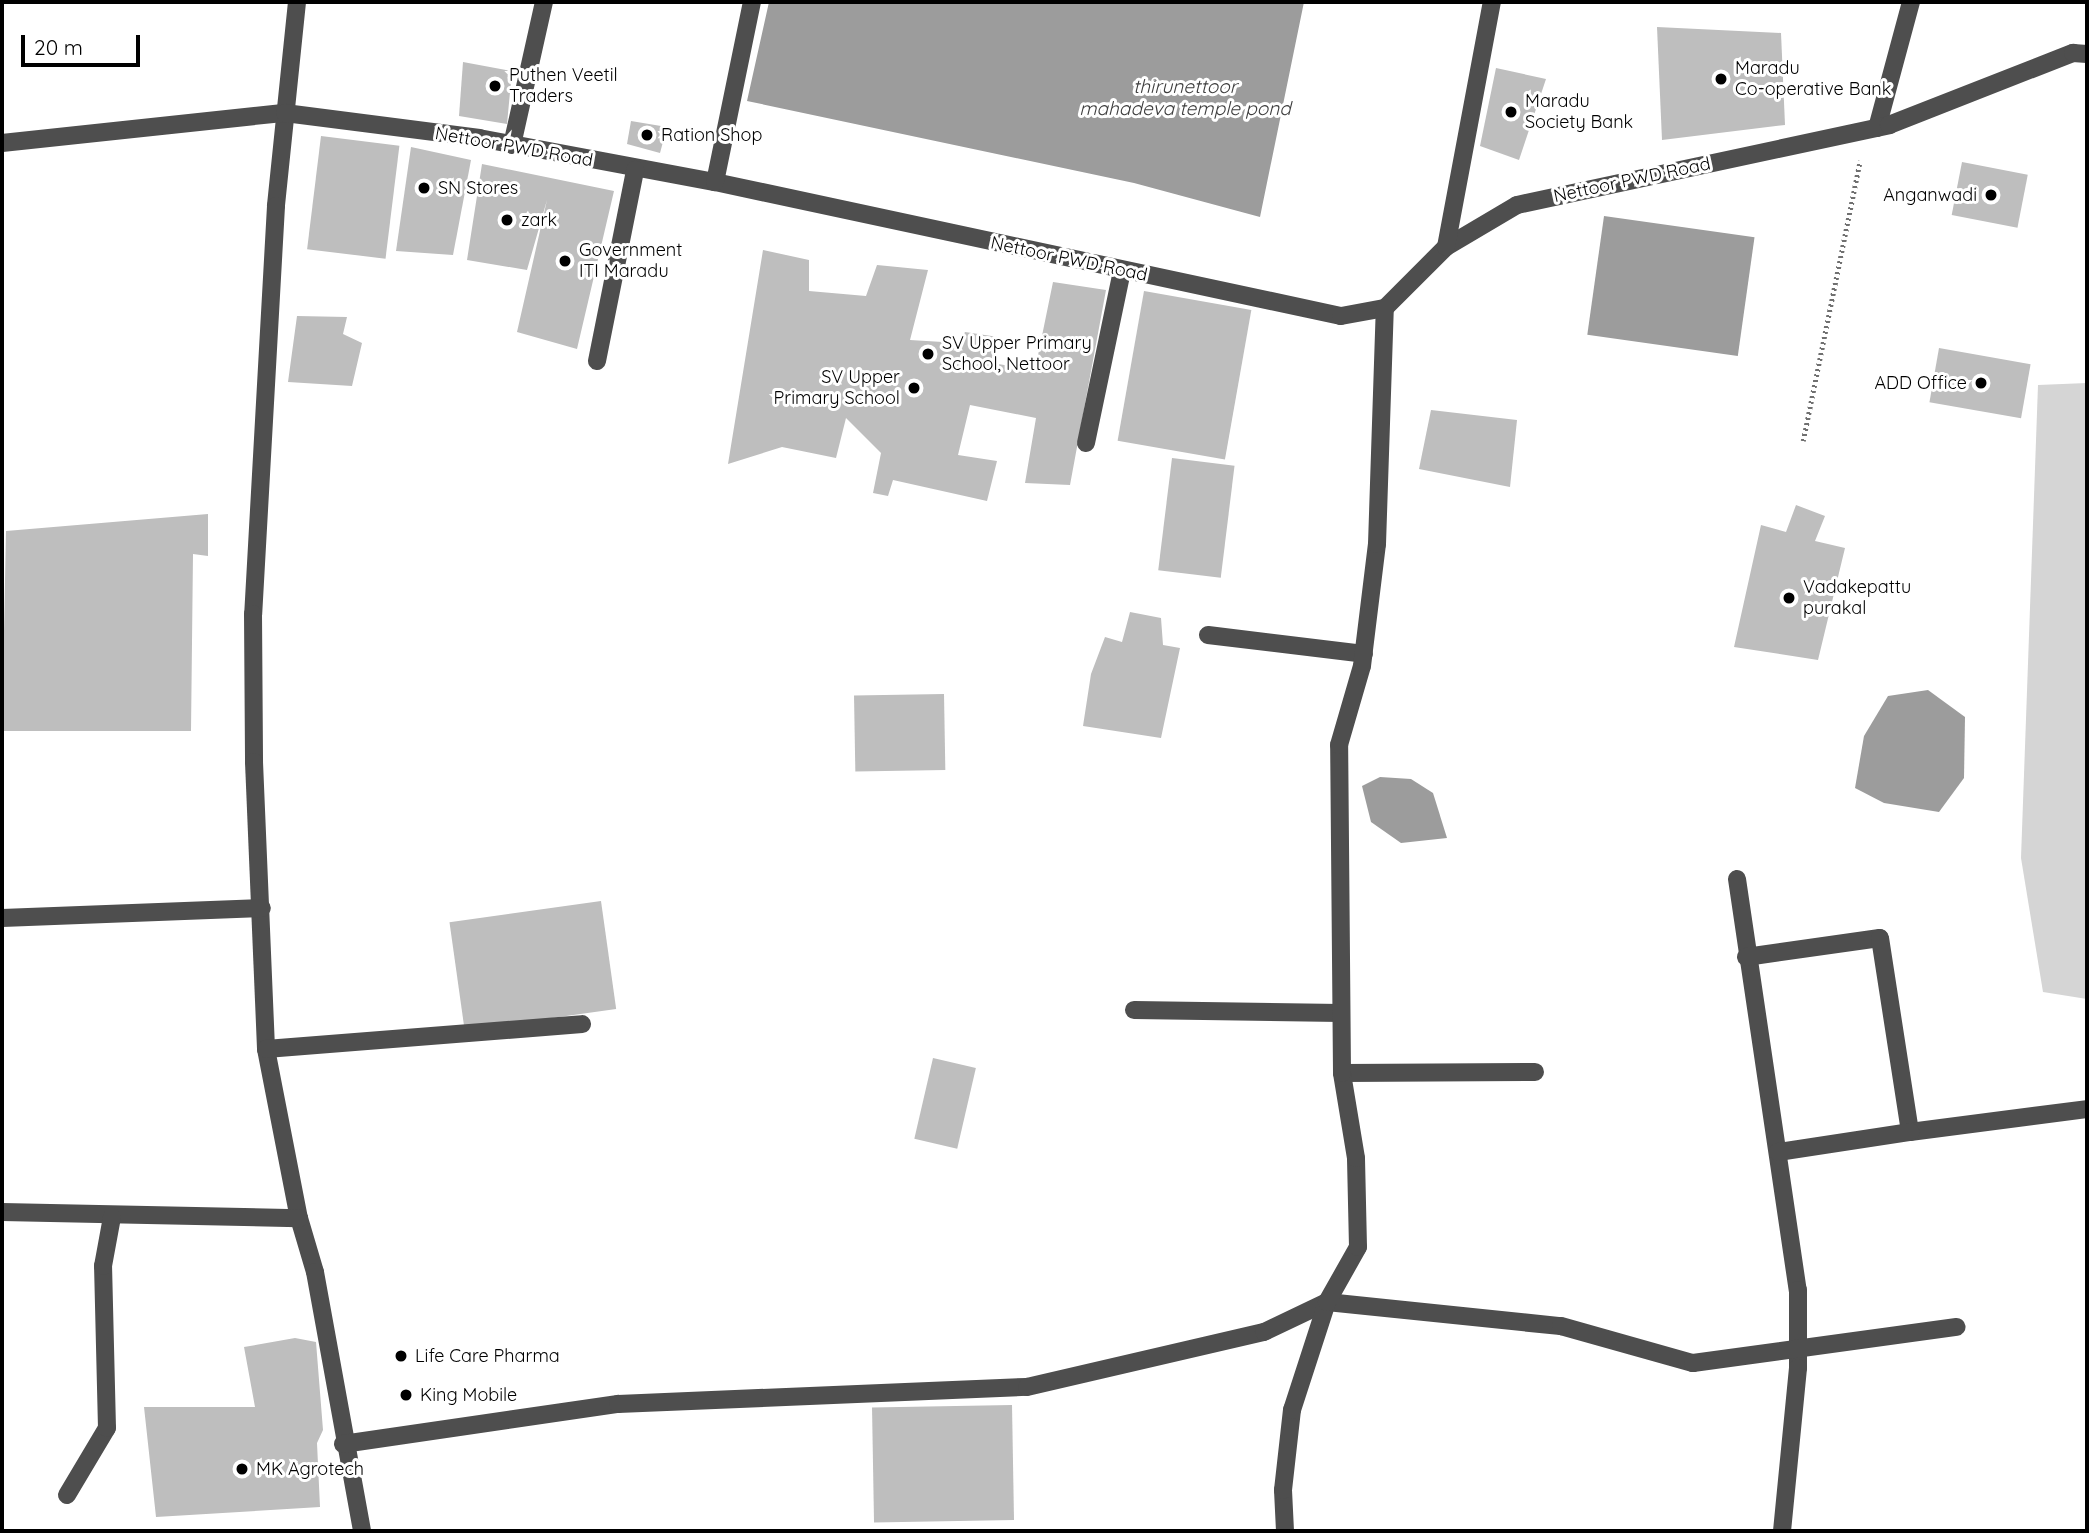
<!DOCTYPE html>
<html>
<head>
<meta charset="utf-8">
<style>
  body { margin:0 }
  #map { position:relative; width:2089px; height:1533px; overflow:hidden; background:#fff; font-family:Quicksand,sans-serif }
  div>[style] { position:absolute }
  .green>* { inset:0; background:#d5d5d5 }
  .water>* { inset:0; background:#9c9c9c; transform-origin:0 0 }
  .building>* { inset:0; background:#bebebe; transform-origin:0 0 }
  .path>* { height:4.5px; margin-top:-2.25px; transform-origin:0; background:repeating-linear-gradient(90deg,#707070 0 2px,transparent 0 5.5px) }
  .minor>* { height:18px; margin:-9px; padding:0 9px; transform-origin:9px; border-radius:9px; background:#4e4e4e }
  .dots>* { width:19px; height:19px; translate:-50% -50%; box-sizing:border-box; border:4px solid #fff; border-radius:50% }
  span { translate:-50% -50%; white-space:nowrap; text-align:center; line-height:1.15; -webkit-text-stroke:6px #fff; paint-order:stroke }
  .poi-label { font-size:18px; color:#000 }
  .left { translate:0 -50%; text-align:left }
  .right { translate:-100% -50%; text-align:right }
  .street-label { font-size:18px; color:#000 }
  .water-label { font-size:19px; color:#3d3d3d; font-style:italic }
  .frame { position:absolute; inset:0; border:4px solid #000; pointer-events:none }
  .scale { position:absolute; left:21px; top:35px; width:119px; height:32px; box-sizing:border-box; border:4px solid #000; border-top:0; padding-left:9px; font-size:21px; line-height:24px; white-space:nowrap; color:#000; -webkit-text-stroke:5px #fff; paint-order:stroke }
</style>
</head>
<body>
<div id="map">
  <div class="green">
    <i style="clip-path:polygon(2087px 383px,2087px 999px,2043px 992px,2021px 858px,2038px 385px)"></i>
  </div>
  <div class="water">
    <i style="clip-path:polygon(769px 2px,1304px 2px,1260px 217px,1134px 183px,747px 101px)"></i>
    <i style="left:1604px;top:216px;width:152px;height:120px;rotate:8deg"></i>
    <i style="clip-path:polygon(1928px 690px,1965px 717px,1964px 778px,1939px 812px,1884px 803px,1855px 788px,1864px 736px,1888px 696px)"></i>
    <i style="clip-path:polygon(1380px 777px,1411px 779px,1433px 793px,1447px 838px,1401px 843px,1371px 822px,1362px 786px)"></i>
  </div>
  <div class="building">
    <i style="clip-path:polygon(1657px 27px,1781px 33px,1785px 125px,1662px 140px)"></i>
    <i style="clip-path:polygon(463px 62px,512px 71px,507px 124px,459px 116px)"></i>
    <i style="clip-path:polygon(1496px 68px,1546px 79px,1519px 160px,1480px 146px)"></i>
    <i style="clip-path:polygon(631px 121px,667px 127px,660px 153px,627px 144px)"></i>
    <i style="left:321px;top:136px;width:79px;height:114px;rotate:7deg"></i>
    <i style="clip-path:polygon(411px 147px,471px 160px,453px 255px,396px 251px)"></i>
    <i style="left:1962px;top:162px;width:67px;height:54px;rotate:11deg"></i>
    <i style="clip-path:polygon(482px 164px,614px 191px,577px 349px,517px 332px,547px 200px,527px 270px,467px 260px)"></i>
    <i style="clip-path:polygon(763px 250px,809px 260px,809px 291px,866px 296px,877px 265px,928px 270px,910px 340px,959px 343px,965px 332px,998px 337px,992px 363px,1035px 370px,1053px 282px,1106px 290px,1070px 485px,1025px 483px,1036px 418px,970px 405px,958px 455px,997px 461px,987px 501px,893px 480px,888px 496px,873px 493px,881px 453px,846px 418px,836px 458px,782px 447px,728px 464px)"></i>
    <i style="left:1144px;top:291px;width:109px;height:152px;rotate:10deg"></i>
    <i style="clip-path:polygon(297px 316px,347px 317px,343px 334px,362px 343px,352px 386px,288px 382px)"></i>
    <i style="left:1939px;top:348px;width:93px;height:55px;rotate:10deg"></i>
    <i style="clip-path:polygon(1431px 410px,1517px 420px,1510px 487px,1419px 469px)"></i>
    <i style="left:1172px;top:458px;width:63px;height:113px;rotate:7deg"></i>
    <i style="clip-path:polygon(1796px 505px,1825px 516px,1815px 541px,1845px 548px,1818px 660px,1734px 647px,1761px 525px,1786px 532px)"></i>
    <i style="clip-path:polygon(208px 514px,208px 556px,193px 554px,191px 731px,2px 731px,6px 531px)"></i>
    <i style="clip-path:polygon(1130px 612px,1161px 618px,1163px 645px,1180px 648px,1161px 738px,1083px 726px,1091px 674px,1105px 637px,1122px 642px)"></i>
    <i style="left:944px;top:694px;width:76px;height:90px;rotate:89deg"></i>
    <i style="left:601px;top:901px;width:109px;height:153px;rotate:82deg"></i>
    <i style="left:933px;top:1058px;width:44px;height:83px;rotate:13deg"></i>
    <i style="clip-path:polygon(295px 1338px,316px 1342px,323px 1430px,317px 1443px,320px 1507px,156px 1517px,144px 1407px,255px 1407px,244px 1347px)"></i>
    <i style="left:1012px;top:1405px;width:115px;height:140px;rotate:89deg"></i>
  </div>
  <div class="path">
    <i style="left:1803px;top:441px;width:286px;rotate:-78.5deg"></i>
  </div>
  <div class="minor">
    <i style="left:297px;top:2px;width:205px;rotate:95.9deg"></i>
    <i style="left:276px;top:206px;width:409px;rotate:93.2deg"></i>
    <i style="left:253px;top:614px;width:148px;rotate:89.6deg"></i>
    <i style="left:254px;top:762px;width:287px;rotate:87.6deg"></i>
    <i style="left:266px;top:1049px;width:172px;rotate:79deg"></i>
    <i style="left:299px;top:1218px;width:56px;rotate:73.5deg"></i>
    <i style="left:315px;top:1272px;width:263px;rotate:79.7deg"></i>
    <i style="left:1877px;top:128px;width:131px;rotate:-74.9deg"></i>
    <i style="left:2px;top:143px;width:285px;rotate:-6.1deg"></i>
    <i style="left:285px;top:113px;width:196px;rotate:7.3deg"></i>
    <i style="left:479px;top:138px;width:240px;rotate:10.6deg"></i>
    <i style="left:715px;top:182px;width:640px;rotate:12.08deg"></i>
    <i style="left:1341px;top:316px;width:45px;rotate:-10.3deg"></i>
    <i style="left:1385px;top:308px;width:86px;rotate:-45deg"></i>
    <i style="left:1446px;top:247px;width:82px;rotate:-30.6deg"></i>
    <i style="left:1517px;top:205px;width:381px;rotate:-12.1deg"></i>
    <i style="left:1889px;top:125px;width:198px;rotate:-21.4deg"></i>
    <i style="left:2073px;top:53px;width:14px;rotate:4deg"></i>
    <i style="left:512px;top:145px;width:147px;rotate:-77.4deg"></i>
    <i style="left:715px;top:182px;width:184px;rotate:-78.4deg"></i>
    <i style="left:1446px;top:247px;width:249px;rotate:-79.4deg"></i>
    <i style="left:597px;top:361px;width:195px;rotate:-78.7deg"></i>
    <i style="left:1086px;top:443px;width:176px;rotate:-78.2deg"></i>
    <i style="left:1208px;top:635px;width:157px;rotate:6.9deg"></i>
    <i style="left:1737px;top:879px;width:416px;rotate:81.6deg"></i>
    <i style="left:1798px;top:1290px;width:78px;rotate:90deg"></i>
    <i style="left:1798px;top:1368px;width:164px;rotate:95.6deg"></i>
    <i style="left:2px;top:918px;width:260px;rotate:-2.2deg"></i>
    <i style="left:1746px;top:957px;width:135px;rotate:-8.1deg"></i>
    <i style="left:1880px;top:938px;width:196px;rotate:81.2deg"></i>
    <i style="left:1910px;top:1132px;width:178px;rotate:-7.4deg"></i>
    <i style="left:1134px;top:1010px;width:207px;rotate:0.8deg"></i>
    <i style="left:266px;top:1049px;width:317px;rotate:-4.5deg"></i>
    <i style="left:1342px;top:1073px;width:193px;rotate:-0.3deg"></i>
    <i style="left:1778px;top:1152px;width:134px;rotate:-8.6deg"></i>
    <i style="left:2px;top:1212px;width:297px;rotate:1.2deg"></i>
    <i style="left:343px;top:1444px;width:278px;rotate:-8.3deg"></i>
    <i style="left:618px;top:1404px;width:409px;rotate:-2.4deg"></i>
    <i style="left:1027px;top:1387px;width:243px;rotate:-13.1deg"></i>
    <i style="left:1264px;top:1332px;width:70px;rotate:-25.5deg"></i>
    <i style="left:1327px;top:1302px;width:235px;rotate:5.9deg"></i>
    <i style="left:1561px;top:1326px;width:137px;rotate:15.7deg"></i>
    <i style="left:1693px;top:1363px;width:266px;rotate:-7.8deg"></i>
    <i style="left:67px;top:1495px;width:78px;rotate:-59.2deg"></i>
    <i style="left:107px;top:1428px;width:162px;rotate:-91.4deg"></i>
    <i style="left:103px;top:1266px;width:50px;rotate:-79.6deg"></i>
    <i style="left:1285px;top:1531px;width:41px;rotate:-92.8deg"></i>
    <i style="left:1283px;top:1490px;width:81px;rotate:-83.6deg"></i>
    <i style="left:1292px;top:1410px;width:114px;rotate:-72deg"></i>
    <i style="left:1327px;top:1302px;width:63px;rotate:-60.6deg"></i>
    <i style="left:1358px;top:1247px;width:89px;rotate:-91.3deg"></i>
    <i style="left:1356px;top:1158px;width:86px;rotate:-99.4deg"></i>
    <i style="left:1342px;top:1073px;width:328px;rotate:-90.5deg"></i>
    <i style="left:1339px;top:745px;width:82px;rotate:-73.8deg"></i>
    <i style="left:1362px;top:666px;width:123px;rotate:-83deg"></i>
    <i style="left:1377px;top:544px;width:236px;rotate:-88.1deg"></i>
  </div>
  <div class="dots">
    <i style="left:1721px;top:79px;background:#000"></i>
    <i style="left:495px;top:86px;background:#000"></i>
    <i style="left:1511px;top:112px;background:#000"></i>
    <i style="left:647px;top:135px;background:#000"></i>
    <i style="left:424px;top:188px;background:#000"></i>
    <i style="left:1991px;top:195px;background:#000"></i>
    <i style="left:507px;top:220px;background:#000"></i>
    <i style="left:565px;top:261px;background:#000"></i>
    <i style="left:928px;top:354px;background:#000"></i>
    <i style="left:1981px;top:383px;background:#000"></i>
    <i style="left:914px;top:388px;background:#000"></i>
    <i style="left:1789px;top:598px;background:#000"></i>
    <i style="left:401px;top:1356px;background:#000"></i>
    <i style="left:406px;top:1395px;background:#000"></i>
    <i style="left:242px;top:1469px;background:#000"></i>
  </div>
  <div class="poi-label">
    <span class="left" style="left:1735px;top:79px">Maradu<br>Co-operative Bank</span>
    <span class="left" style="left:509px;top:86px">Puthen Veetil<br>Traders</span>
    <span class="left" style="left:1525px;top:112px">Maradu<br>Society Bank</span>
    <span class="left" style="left:661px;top:135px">Ration Shop</span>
    <span class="left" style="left:438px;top:188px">SN Stores</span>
    <span class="right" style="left:1977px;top:195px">Anganwadi</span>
    <span class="left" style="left:521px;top:220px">zark</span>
    <span class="left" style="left:579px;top:261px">Government<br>ITI Maradu</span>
    <span class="left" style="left:942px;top:354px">SV Upper Primary<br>School, Nettoor</span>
    <span class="right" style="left:900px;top:388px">SV Upper<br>Primary School</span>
    <span class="right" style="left:1967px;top:383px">ADD Office</span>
    <span class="left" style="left:1803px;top:598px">Vadakepattu<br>purakal</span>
    <span class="left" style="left:415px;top:1356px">Life Care Pharma</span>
    <span class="left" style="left:420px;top:1395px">King Mobile</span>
    <span class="left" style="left:256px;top:1469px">MK Agrotech</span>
  </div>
  <div class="street-label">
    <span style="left:514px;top:147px;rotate:10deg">Nettoor PWD Road</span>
    <span style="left:1632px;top:180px;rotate:-12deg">Nettoor PWD Road</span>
    <span style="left:1069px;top:259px;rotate:12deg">Nettoor PWD Road</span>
  </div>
  <div class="water-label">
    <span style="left:1185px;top:98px">thirunettoor<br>mahadeva temple pond</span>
  </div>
  <div class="frame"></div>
  <div class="scale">20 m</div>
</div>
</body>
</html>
